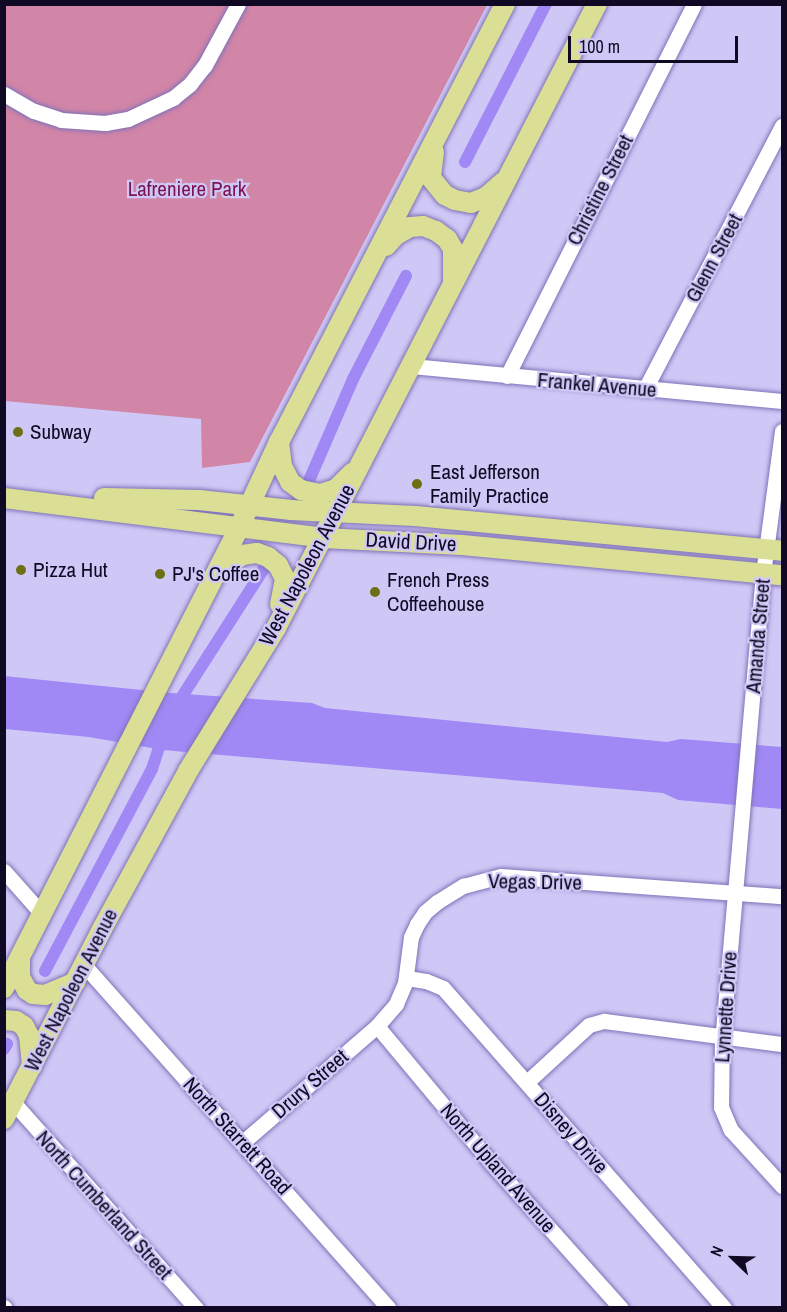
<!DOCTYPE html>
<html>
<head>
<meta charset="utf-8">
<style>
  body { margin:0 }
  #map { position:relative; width:787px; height:1312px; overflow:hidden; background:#cfc8f6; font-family:"Archivo Narrow",sans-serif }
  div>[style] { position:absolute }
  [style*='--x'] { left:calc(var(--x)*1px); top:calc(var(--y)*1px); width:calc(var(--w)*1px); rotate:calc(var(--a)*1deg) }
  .green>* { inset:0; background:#d185a7 }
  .water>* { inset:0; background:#a089f5 }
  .canal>* { height:12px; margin:-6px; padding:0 6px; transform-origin:6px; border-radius:6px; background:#a089f5 }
  .roads { filter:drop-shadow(0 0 2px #8072b8) drop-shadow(0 0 2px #8072b8) }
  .minor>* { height:15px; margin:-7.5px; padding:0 7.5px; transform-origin:7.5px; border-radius:7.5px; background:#fff }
  .major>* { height:20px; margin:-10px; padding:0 10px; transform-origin:10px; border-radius:10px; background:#dbdf95 }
  .dots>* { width:16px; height:16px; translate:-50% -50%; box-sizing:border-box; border:3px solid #cfc8f6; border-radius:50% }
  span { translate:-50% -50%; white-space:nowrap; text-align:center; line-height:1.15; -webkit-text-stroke:4.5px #cfc8f6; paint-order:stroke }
  .park-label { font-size:21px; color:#7c124f }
  .street-label { font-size:21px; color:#100923 }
  .poi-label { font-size:21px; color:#100923 }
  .left { translate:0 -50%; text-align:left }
  .frame { position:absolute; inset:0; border:6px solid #100923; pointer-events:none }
  .north { position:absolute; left:703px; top:1228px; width:60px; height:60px; -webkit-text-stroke:4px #cfc8f6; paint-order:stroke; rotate:293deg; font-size:16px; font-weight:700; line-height:24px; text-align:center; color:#100923 }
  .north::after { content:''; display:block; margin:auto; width:21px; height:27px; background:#100923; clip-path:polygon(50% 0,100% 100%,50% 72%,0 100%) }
  .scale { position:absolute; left:568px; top:36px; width:170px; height:27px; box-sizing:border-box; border:3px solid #100923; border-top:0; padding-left:8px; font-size:18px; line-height:21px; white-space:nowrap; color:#100923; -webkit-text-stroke:4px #cfc8f6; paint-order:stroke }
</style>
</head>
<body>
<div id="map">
  <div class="green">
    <div style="clip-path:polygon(4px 5px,487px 5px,250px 462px,202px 468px,201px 419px,5px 401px)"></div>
  </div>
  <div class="water">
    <div style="clip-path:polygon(4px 676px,171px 693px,312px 703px,325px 708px,667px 742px,681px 739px,782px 747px,782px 809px,678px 800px,663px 793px,163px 750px,89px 737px,5px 729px)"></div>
  </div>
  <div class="canal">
    <div style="--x:465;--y:162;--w:178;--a:-62.9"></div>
    <div style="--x:308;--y:483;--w:113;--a:-66.6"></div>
    <div style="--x:353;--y:379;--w:116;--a:-62.8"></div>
    <div style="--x:176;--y:706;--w:167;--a:-57.4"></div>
    <div style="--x:45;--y:971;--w:229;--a:-62.1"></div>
    <div style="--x:152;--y:769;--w:36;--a:-72"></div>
    <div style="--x:4;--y:1049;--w:6;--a:-59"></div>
  </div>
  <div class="roads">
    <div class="minor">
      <div style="--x:4;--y:94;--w:34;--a:30"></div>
      <div style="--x:34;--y:111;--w:28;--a:18"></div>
      <div style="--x:61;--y:120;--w:44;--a:3.9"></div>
      <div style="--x:105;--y:123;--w:23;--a:-10"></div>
      <div style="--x:128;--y:119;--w:50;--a:-25"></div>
      <div style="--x:173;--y:98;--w:22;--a:-39"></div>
      <div style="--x:190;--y:84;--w:24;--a:-52"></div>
      <div style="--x:205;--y:65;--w:69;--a:-61.6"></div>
      <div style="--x:411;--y:366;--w:373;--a:5.4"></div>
      <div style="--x:507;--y:376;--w:416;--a:-63.3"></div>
      <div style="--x:645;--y:389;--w:297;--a:-62.5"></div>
      <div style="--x:782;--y:431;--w:143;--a:97.6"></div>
      <div style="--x:763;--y:573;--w:466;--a:95"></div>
      <div style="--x:722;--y:1037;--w:70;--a:90.8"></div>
      <div style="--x:721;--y:1107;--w:25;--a:67"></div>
      <div style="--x:731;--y:1130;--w:76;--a:47.7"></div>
      <div style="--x:4;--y:871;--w:57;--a:48.5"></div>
      <div style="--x:84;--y:965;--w:459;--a:48.4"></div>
      <div style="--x:407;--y:978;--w:19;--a:9"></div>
      <div style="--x:426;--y:981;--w:18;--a:22"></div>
      <div style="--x:443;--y:988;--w:426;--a:48.7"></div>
      <div style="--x:377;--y:1026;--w:181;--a:50.2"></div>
      <div style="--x:493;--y:1165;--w:192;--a:48.2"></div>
      <div style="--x:527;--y:1082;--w:84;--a:-42.6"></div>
      <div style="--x:589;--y:1025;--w:16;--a:-15"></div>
      <div style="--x:604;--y:1021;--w:179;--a:7.4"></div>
      <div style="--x:13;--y:1102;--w:276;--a:48.4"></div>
      <div style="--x:243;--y:1142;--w:177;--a:-40.9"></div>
      <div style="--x:377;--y:1026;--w:29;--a:-49"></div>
      <div style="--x:396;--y:1004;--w:23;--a:-67"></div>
      <div style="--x:405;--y:983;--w:46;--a:-82.6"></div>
      <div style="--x:411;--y:937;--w:14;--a:-65"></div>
      <div style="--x:417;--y:924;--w:14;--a:-56"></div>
      <div style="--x:425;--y:912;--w:16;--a:-40"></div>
      <div style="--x:437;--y:902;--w:31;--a:-32"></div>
      <div style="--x:463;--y:886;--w:39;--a:-15"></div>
      <div style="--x:501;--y:876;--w:282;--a:4.1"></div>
      <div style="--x:4;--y:1307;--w:1;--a:45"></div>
    </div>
    <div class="major">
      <div style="--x:434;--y:152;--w:26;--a:97"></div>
      <div style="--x:431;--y:178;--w:22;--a:51"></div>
      <div style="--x:445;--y:195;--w:11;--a:27"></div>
      <div style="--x:455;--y:200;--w:16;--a:11"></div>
      <div style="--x:471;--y:203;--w:16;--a:-22"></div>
      <div style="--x:486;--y:197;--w:23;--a:-41"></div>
      <div style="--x:386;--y:246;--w:15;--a:-48"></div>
      <div style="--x:396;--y:235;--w:16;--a:-30"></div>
      <div style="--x:410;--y:227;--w:13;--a:-4"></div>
      <div style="--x:423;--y:226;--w:14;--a:21"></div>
      <div style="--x:436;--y:231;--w:14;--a:36"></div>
      <div style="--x:447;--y:239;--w:12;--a:59"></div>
      <div style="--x:453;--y:249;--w:31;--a:90"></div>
      <div style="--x:279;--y:442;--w:24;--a:83"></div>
      <div style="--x:282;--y:466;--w:18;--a:63"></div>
      <div style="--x:290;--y:482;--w:14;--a:36"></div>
      <div style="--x:301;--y:490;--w:19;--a:12"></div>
      <div style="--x:320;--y:494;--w:17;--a:-17"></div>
      <div style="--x:336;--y:489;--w:23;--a:-45"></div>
      <div style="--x:4;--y:498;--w:321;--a:7.1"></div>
      <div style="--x:323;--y:538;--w:139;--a:2.9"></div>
      <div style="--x:462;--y:545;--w:321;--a:5.4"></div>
      <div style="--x:104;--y:498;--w:95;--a:1.2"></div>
      <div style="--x:199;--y:500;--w:93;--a:6.2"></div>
      <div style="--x:291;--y:510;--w:124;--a:2.8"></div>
      <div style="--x:415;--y:516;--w:369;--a:5.4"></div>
      <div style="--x:220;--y:571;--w:27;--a:-36"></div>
      <div style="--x:242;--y:555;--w:15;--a:-8"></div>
      <div style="--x:257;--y:553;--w:12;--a:20"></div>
      <div style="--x:268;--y:557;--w:13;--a:39"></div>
      <div style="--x:278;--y:565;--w:16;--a:63"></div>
      <div style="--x:285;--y:579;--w:26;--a:101"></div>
      <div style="--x:20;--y:957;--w:20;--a:90"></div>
      <div style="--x:20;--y:977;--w:15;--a:62"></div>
      <div style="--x:27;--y:990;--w:7;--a:34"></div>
      <div style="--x:33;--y:994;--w:12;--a:5"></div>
      <div style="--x:45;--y:995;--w:33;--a:-23"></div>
      <div style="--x:4;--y:988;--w:517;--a:-62.94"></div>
      <div style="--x:239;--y:528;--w:95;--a:-65.1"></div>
      <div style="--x:279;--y:442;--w:493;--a:-62.7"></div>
      <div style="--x:4;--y:1020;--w:12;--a:5"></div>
      <div style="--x:16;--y:1021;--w:9;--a:32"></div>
      <div style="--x:24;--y:1026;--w:11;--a:63"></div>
      <div style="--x:29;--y:1036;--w:30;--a:84"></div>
      <div style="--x:4;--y:1119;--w:214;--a:-62.7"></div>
      <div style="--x:102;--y:929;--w:180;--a:-61.4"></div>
      <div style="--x:188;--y:771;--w:168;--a:-58.4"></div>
      <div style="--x:276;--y:628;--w:702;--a:-62.78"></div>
    </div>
  </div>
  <div class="dots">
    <div style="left:18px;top:432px;background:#6c6f13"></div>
    <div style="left:417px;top:484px;background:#6c6f13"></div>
    <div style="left:21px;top:570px;background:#6c6f13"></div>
    <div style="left:160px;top:574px;background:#6c6f13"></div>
    <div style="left:375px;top:592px;background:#6c6f13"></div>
  </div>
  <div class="park-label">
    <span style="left:187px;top:189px">Lafreniere Park</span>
  </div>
  <div class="street-label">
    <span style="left:600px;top:190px;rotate:-63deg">Christine Street</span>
    <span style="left:714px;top:258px;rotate:-62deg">Glenn Street</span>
    <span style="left:597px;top:385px;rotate:5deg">Frankel Avenue</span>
    <span style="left:411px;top:542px;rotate:3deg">David Drive</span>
    <span style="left:307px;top:565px;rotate:-62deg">West Napoleon Avenue</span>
    <span style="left:758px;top:636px;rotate:-85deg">Amanda Street</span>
    <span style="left:535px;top:882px;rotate:1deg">Vegas Drive</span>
    <span style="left:71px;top:990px;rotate:-63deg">West Napoleon Avenue</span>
    <span style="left:726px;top:1007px;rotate:-86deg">Lynnette Drive</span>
    <span style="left:310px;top:1084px;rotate:-41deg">Drury Street</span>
    <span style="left:571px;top:1133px;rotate:49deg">Disney Drive</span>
    <span style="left:237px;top:1136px;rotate:48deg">North Starrett Road</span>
    <span style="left:498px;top:1168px;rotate:49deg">North Upland Avenue</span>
    <span style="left:104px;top:1205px;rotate:48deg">North Cumberland Street</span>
  </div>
  <div class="poi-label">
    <span class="left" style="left:30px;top:432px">Subway</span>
    <span class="left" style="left:430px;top:484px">East Jefferson<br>Family Practice</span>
    <span class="left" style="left:33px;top:570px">Pizza Hut</span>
    <span class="left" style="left:172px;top:574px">PJ's Coffee</span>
    <span class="left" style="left:387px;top:592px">French Press<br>Coffeehouse</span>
  </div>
  <div class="frame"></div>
  <div class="north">N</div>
  <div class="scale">100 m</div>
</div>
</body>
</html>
